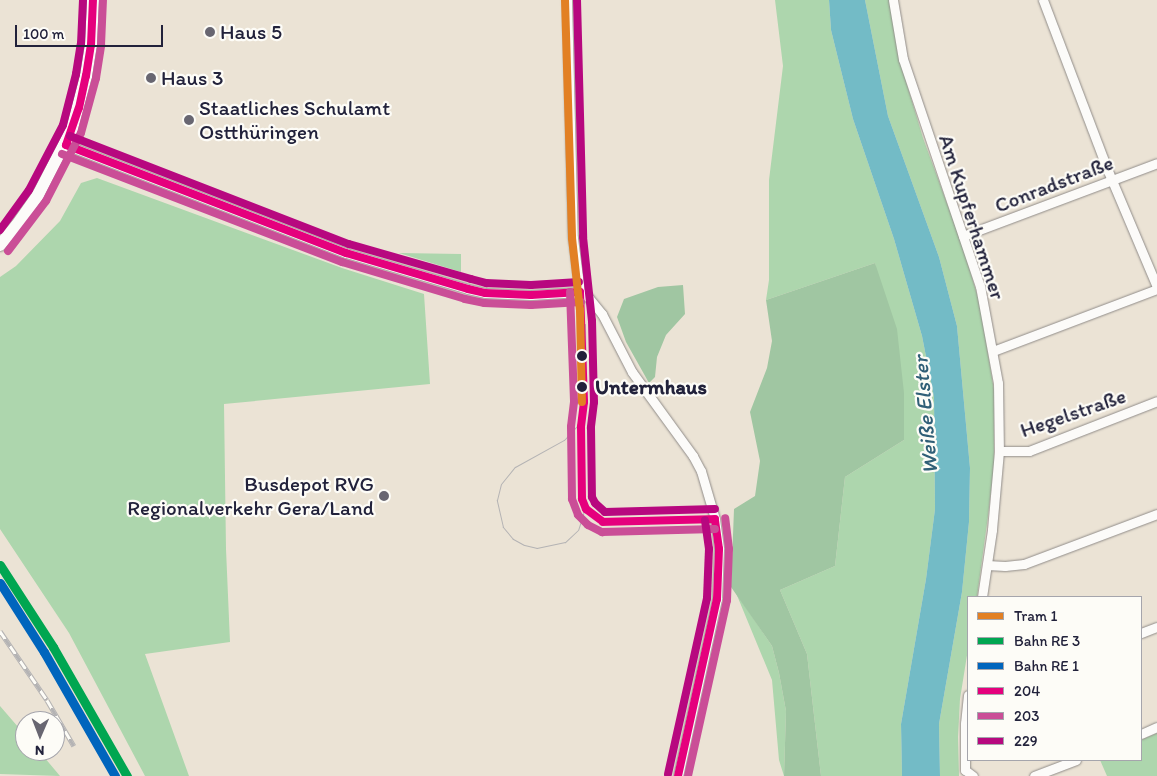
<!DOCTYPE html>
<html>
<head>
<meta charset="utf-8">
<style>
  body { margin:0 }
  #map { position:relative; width:1157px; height:776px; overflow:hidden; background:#ebe3d5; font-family:Itim,sans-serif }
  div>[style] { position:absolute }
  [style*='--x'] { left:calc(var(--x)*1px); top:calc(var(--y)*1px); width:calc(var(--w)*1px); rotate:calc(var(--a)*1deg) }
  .green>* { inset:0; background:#add6ad }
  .forest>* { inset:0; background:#a0c6a2 }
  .water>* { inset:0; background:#73bbc6 }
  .roads { filter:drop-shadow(0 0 1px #908c89) drop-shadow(0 0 1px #908c89) }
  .minor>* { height:9px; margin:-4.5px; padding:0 4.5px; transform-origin:4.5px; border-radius:4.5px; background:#fcfbf9 }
  .secondary>* { height:12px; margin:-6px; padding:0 6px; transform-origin:6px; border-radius:6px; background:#fcfbf9 }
  .tram>* { height:1px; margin:-0.5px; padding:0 0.5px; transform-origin:0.5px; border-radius:0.5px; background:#b4b3b4 }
  .rail>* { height:5px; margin-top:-2.5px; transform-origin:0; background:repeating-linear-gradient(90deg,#fdfcf7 0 9px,#b4b3b4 0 18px); box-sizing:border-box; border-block:1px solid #b4b3b4 }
  .bus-1>* { height:8px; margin:-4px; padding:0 4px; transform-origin:4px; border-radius:4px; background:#e5007d }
  .bus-2>* { height:8px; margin:-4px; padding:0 4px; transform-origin:4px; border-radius:4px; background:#ca4e97 }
  .bus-3>* { height:8px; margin:-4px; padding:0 4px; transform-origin:4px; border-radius:4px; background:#b7087f }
  .rail-1>* { height:9px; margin:-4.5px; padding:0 4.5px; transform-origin:4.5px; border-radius:4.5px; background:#00a651 }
  .rail-2>* { height:9px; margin:-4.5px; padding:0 4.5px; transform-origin:4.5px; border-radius:4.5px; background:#0065bd }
  .tram-1>* { height:8px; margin:-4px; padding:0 4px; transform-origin:4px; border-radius:4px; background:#e28024 }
  .dots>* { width:14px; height:14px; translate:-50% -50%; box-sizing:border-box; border:2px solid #fdfcf7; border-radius:50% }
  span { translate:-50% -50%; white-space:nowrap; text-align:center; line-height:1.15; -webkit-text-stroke:4.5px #fdfcf7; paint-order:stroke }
  .poi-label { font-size:21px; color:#22223b }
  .left { translate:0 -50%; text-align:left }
  .right { translate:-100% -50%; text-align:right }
  .street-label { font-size:21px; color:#22223b }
  .stop-label { font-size:21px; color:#22223b; font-weight:700 }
  .water-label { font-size:22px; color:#305f77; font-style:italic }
  .legend { position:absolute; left:967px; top:596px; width:175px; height:165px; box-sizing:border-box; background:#fdfcf7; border:1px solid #a5a5ac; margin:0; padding:6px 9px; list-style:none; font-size:15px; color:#22223b }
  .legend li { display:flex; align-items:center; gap:10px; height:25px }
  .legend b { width:25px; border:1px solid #a5a5ac }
  .north { position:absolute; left:15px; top:711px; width:50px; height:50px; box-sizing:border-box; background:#fdfcf7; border:1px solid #a5a5ac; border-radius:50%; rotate:181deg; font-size:14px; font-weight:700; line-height:20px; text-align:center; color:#22223b }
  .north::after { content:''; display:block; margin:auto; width:18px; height:22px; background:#686671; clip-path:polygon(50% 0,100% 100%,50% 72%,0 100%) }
  .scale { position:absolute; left:15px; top:25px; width:148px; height:22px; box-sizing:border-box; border:2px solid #22223b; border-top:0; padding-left:6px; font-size:15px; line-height:18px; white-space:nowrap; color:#22223b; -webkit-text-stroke:4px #fdfcf7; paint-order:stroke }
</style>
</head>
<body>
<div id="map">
  <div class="green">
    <div style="clip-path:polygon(775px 0,829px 0,831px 30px,853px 119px,894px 239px,922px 336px,934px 397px,935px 509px,926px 579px,901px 724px,902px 776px,821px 776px,807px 654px,780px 590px,835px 566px,845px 477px,904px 440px,875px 263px,766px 300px,769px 280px,769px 180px,783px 66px)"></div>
    <div style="clip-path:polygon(865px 0,890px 0,906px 81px,923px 138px,962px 244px,980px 304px,994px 390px,994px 466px,988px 516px,977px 597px,968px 597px,968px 649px,960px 699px,958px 737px,959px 776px,940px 776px,939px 724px,962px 592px,969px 522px,970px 468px,957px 326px,939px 257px,888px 116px)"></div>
    <div style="clip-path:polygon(97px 178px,342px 268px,424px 294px,430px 384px,224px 404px,226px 549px,230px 642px,145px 654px,189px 776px,145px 776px,69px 633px,0 529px,0 277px,16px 266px,60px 221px,81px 183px)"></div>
    <div style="clip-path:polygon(399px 253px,461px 254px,461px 272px)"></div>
    <div style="clip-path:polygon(736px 593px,772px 646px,779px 673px,786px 711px,784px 776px,779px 760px,772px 680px)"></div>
    <div style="clip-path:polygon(0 706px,25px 735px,25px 751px,39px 751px,60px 776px,0 774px)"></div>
    <div style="clip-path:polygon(1157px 733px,1157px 776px,1107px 776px,1100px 760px,1141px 760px,1141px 740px)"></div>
  </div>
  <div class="forest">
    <div style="clip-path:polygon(875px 263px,897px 329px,904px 393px,904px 440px,845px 477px,835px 566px,780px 590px,807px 654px,821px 776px,784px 776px,786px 711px,779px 673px,772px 646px,731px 587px,734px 509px,755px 496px,760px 461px,750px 412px,767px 368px,772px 341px,766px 300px)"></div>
    <div style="clip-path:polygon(683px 285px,685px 314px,666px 335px,657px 357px,655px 377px,649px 383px,626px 342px,617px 317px,624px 299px,658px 287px)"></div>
  </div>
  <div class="water">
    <div style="clip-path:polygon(829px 0,865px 0,888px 116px,939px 257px,957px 326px,970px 468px,969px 522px,962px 592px,939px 724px,940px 776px,902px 776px,901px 724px,926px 579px,935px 509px,934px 397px,922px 336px,894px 239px,853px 119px,831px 30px)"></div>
  </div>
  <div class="roads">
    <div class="minor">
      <div style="--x:567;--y:0;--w:238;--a:88.6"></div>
      <div style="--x:573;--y:238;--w:54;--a:82.6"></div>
      <div style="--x:893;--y:0;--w:60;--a:80.4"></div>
      <div style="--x:903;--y:59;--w:240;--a:71.3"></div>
      <div style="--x:980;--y:286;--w:99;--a:79.5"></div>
      <div style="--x:998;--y:383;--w:68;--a:89.2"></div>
      <div style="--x:999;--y:451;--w:79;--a:95.1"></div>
      <div style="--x:992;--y:530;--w:68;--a:98.5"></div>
      <div style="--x:1043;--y:0;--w:183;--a:69.2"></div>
      <div style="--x:1108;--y:171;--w:126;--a:67.1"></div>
      <div style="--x:66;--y:145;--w:300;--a:21.1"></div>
      <div style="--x:346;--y:253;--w:127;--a:16.4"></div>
      <div style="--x:468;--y:289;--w:17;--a:13"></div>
      <div style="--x:485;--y:293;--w:46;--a:2.5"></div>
      <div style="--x:531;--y:295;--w:49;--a:-3.5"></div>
      <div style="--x:963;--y:236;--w:207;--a:-20.6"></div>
      <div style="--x:580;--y:292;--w:11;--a:34"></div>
      <div style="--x:589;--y:298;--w:21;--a:51"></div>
      <div style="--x:602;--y:314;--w:65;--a:62.7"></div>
      <div style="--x:632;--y:372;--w:104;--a:54"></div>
      <div style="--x:693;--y:456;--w:17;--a:62"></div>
      <div style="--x:701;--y:471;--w:50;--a:73.7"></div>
      <div style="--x:715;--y:519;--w:30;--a:82"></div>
      <div style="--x:719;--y:549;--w:50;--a:92.3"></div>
      <div style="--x:717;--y:599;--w:181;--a:102.4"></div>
      <div style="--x:993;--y:351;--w:175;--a:-20.7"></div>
      <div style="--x:999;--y:451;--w:30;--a:0"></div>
      <div style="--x:1029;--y:451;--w:137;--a:-21.3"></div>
      <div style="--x:987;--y:565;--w:18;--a:3"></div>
      <div style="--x:1005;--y:566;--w:19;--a:-6"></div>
      <div style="--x:1024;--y:564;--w:142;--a:-20.6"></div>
      <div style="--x:1141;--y:633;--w:17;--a:-21"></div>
      <div style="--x:968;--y:695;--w:29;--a:96"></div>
      <div style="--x:965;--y:724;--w:46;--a:90"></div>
      <div style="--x:965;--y:770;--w:10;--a:37"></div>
      <div style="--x:1141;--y:734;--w:17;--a:-24"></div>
      <div style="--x:1034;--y:776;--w:45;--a:-20.9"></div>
    </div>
    <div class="secondary">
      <div style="--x:0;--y:245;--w:26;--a:-50"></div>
      <div style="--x:17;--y:225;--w:37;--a:-55"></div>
      <div style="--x:38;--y:195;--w:74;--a:-62.7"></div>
      <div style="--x:72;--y:129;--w:55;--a:-75.2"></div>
      <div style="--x:86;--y:76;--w:31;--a:-81"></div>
      <div style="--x:91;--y:45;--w:45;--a:-87.5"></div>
    </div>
  </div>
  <div class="tram">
    <div style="--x:582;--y:402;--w:13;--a:86"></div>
    <div style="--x:583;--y:415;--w:55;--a:89"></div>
    <div style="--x:584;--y:470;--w:41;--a:90"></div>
    <div style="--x:584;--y:511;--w:10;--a:107"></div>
    <div style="--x:581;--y:521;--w:9;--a:108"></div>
    <div style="--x:578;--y:530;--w:18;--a:137"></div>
    <div style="--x:565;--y:542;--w:29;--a:168"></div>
    <div style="--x:537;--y:548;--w:13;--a:-167"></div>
    <div style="--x:524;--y:545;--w:13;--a:-151"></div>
    <div style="--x:513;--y:539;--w:16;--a:-130"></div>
    <div style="--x:503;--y:527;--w:28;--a:-103"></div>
    <div style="--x:497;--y:500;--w:16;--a:-76"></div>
    <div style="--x:501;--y:484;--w:22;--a:-51"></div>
    <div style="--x:515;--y:467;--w:56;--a:-28.9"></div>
    <div style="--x:564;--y:440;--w:23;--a:-47"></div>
    <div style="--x:580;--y:423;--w:9;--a:-69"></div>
    <div style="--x:583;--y:415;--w:6;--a:-72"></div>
    <div style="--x:585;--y:409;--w:12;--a:-85"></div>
    <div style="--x:586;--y:397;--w:73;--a:-90.8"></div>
  </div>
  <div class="rail">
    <div style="--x:0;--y:631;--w:83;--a:55.7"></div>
    <div style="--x:47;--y:700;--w:53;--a:59.6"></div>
  </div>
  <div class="bus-1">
    <div style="--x:66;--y:145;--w:300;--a:21.1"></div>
    <div style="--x:346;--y:253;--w:127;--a:16.4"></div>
    <div style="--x:468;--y:289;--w:17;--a:13"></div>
    <div style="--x:485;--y:293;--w:46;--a:2.5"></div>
    <div style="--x:531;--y:295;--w:49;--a:-3.5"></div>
    <div style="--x:66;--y:145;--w:39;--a:-71"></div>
    <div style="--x:79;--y:108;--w:33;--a:-78"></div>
    <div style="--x:86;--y:76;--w:31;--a:-81"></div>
    <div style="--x:91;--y:45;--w:45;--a:-87.5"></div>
    <div style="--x:580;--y:292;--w:110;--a:87.9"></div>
    <div style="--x:584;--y:402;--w:25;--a:97"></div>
    <div style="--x:581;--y:427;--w:72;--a:89.2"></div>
    <div style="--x:582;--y:499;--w:11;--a:68"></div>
    <div style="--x:586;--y:509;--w:21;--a:37"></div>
    <div style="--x:603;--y:522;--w:112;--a:-1.5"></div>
    <div style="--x:678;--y:776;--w:181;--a:-77.6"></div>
    <div style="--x:717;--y:599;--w:50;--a:-87.7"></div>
    <div style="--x:719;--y:549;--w:30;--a:-98"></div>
  </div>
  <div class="bus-2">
    <div style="--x:62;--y:154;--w:300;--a:21.1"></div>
    <div style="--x:342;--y:262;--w:128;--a:16.7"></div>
    <div style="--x:465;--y:299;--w:19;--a:12"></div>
    <div style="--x:484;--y:303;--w:47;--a:2.4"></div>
    <div style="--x:531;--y:305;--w:50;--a:-3.4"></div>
    <div style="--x:8;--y:251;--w:63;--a:-52.8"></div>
    <div style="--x:46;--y:201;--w:76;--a:-62.8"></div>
    <div style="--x:81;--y:133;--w:57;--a:-74.7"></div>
    <div style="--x:96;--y:78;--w:33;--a:-81"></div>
    <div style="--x:101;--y:45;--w:45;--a:-87.5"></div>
    <div style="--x:570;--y:292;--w:110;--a:87.9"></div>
    <div style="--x:574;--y:402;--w:25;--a:97"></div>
    <div style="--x:571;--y:427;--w:72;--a:89.2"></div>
    <div style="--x:572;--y:499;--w:17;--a:69"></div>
    <div style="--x:578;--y:515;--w:14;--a:45"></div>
    <div style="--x:588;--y:525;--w:16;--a:27"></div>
    <div style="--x:602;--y:532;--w:113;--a:-1.5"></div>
    <div style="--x:688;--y:776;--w:180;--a:-77.5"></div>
    <div style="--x:727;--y:600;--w:51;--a:-87.8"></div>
    <div style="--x:729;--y:549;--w:31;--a:-97"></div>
  </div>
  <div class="bus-3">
    <div style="--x:577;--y:0;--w:237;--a:88.5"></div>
    <div style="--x:583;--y:237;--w:84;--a:83.9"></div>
    <div style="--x:592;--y:321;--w:81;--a:88.6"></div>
    <div style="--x:594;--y:402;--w:26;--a:97"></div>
    <div style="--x:591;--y:428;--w:69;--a:89.2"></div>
    <div style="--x:592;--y:497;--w:7;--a:63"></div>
    <div style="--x:595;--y:503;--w:13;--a:42"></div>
    <div style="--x:605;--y:512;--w:110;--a:-1.6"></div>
    <div style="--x:70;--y:136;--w:299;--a:21.2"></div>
    <div style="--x:349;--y:244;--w:127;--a:16"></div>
    <div style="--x:471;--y:279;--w:16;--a:15"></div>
    <div style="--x:486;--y:283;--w:45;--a:2.5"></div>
    <div style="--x:531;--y:285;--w:48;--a:-3.6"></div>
    <div style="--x:0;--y:230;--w:49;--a:-54.1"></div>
    <div style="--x:29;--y:190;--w:73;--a:-62.4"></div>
    <div style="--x:63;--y:125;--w:53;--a:-75.7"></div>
    <div style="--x:76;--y:74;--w:30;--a:-81"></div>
    <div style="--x:81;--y:44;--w:44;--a:-87.4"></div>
    <div style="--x:668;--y:774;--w:180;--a:-77.5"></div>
    <div style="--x:707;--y:598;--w:49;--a:-87.7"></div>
    <div style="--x:709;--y:549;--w:29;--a:-98"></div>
  </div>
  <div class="rail-1">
    <div style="--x:0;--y:565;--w:98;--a:57.1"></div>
    <div style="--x:53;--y:647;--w:149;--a:60.2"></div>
  </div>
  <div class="rail-2">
    <div style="--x:0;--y:583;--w:82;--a:57.5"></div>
    <div style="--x:44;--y:652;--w:143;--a:60.2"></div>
  </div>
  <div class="tram-1">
    <div style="--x:565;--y:0;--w:238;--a:88.3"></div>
    <div style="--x:572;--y:238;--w:72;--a:83.7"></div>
    <div style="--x:580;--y:310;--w:92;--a:88.8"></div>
  </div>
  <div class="dots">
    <div style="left:210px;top:32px;background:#686671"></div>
    <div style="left:151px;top:78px;background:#686671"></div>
    <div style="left:189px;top:120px;background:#686671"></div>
    <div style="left:582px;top:356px;background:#22223b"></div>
    <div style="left:582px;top:387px;background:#22223b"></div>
    <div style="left:384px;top:496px;background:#686671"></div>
  </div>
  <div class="poi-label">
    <span class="left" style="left:220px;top:32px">Haus 5</span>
    <span class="left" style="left:161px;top:78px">Haus 3</span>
    <span class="left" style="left:199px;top:120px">Staatliches Schulamt<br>Ostthüringen</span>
    <span class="right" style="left:374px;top:496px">Busdepot RVG<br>Regionalverkehr Gera/Land</span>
  </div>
  <div class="street-label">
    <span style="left:1054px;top:184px;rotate:-21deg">Conradstraße</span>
    <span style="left:972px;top:217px;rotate:72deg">Am Kupferhammer</span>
    <span style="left:1073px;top:413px;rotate:-19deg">Hegelstraße</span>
  </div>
  <div class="stop-label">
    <span class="left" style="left:595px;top:387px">Untermhaus</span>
  </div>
  <div class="water-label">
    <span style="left:925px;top:415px;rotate:-95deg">Weiße Elster</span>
  </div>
  <ul class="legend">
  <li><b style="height:6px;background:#e28024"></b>Tram 1</li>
  <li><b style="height:6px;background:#00a651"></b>Bahn RE 3</li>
  <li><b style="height:6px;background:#0065bd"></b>Bahn RE 1</li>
  <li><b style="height:6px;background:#e5007d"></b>204</li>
  <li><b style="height:6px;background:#ca4e97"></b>203</li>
  <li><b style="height:6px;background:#b7087f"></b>229</li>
  </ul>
  <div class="north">N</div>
  <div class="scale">100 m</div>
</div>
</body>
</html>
